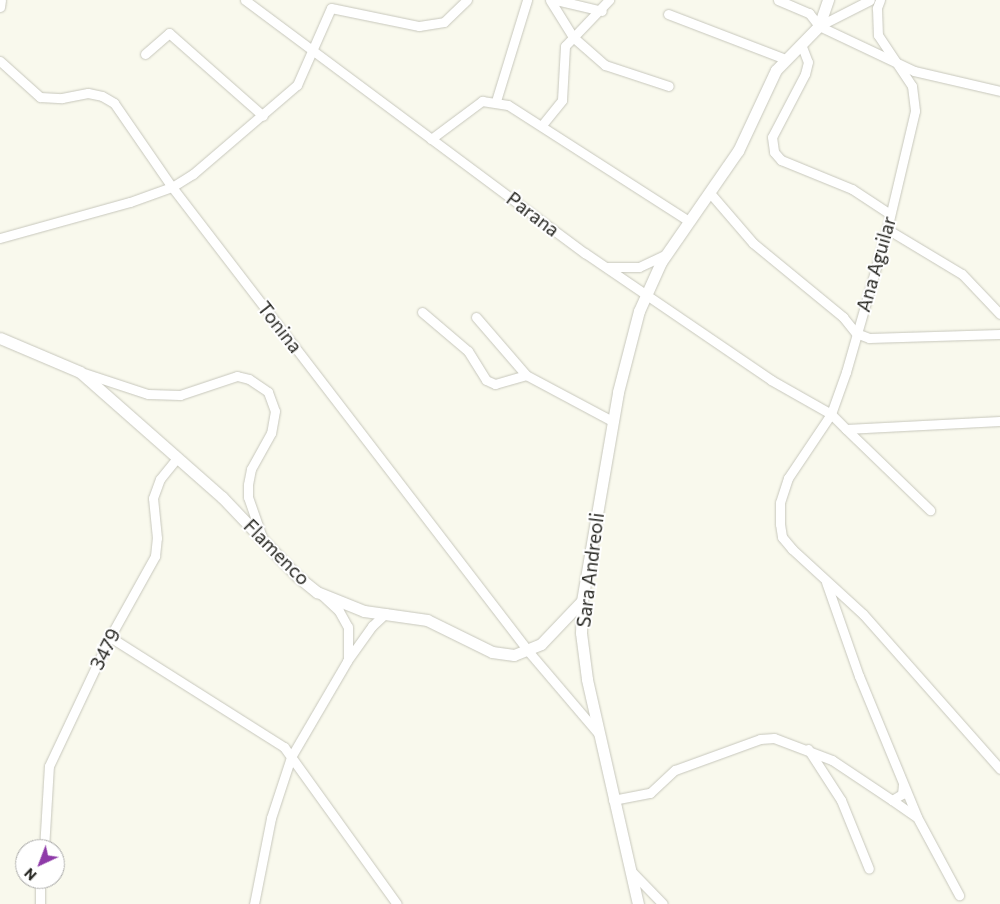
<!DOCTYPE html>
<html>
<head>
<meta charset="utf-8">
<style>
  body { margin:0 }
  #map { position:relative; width:1000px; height:904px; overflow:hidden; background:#f9f9ed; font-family:Commissioner,sans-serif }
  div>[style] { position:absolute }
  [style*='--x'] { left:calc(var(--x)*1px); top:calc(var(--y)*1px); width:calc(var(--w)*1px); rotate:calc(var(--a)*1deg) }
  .roads { filter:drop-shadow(0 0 1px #c7c7bc) drop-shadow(0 0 1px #c7c7bc) }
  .minor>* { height:9px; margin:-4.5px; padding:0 4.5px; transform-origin:4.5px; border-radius:4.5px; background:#fff }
  .tertiary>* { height:11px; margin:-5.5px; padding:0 5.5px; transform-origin:5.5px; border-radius:5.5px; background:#fff }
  span { translate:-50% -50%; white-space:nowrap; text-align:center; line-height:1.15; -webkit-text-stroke:4px #fff; paint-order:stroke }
  .street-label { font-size:19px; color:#272722 }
  .north { position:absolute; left:15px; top:839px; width:50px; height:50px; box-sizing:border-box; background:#fff; border:1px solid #a9a9a7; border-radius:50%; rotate:223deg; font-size:14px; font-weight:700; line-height:20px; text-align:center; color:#272722 }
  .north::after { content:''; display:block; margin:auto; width:18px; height:22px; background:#8e3aa8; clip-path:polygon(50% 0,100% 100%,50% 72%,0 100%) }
</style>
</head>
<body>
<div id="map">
  <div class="roads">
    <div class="minor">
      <div style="--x:245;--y:0;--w:424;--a:36.7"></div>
      <div style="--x:585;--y:253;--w:225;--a:34.3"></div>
      <div style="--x:771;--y:380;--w:69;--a:29.5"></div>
      <div style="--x:831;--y:414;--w:21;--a:45"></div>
      <div style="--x:846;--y:429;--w:154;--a:-3"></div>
      <div style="--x:550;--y:0;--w:44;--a:58.1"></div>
      <div style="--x:573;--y:37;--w:43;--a:41.2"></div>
      <div style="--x:605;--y:65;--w:67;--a:18.2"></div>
      <div style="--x:556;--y:0;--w:47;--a:13.4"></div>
      <div style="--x:778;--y:0;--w:34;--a:23"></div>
      <div style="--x:809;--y:13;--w:16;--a:52"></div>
      <div style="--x:819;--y:26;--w:105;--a:25.3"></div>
      <div style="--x:914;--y:71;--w:88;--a:13.1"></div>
      <div style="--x:880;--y:0;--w:9;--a:111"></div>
      <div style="--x:877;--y:8;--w:27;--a:88"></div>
      <div style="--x:878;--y:35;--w:61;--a:56.3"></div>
      <div style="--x:912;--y:86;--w:25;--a:83"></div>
      <div style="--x:915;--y:111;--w:121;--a:103.3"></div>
      <div style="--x:887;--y:229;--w:149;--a:106"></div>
      <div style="--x:846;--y:372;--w:45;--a:109.7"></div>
      <div style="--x:831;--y:414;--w:77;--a:123.9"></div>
      <div style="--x:788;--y:478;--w:26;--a:108"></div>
      <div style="--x:780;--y:503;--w:21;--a:90"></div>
      <div style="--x:780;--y:524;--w:13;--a:81"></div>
      <div style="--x:782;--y:537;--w:16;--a:50"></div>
      <div style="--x:792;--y:549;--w:96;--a:42.5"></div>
      <div style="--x:863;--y:614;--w:207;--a:48.5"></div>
      <div style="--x:0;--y:7;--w:7;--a:-82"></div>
      <div style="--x:668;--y:14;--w:125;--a:21"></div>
      <div style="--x:819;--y:26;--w:57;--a:-27"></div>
      <div style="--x:801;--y:44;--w:19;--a:69"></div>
      <div style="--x:808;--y:62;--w:12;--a:104"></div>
      <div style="--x:805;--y:74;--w:71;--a:117.6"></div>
      <div style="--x:772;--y:137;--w:15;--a:82"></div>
      <div style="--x:774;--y:152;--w:11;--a:49"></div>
      <div style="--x:781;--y:160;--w:77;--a:22.2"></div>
      <div style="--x:852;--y:189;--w:45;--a:33.3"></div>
      <div style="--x:145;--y:54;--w:32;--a:-41"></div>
      <div style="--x:169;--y:33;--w:125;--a:41.4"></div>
      <div style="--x:0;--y:61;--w:54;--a:42"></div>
      <div style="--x:40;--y:97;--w:22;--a:3"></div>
      <div style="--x:62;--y:98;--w:26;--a:-11"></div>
      <div style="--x:88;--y:93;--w:14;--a:12"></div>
      <div style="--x:102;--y:96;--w:14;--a:30"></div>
      <div style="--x:114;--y:103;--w:102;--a:55.4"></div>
      <div style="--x:172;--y:187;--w:586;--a:52.49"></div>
      <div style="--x:529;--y:652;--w:106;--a:49.6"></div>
      <div style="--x:496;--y:101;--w:106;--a:-72.9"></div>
      <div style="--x:542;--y:125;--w:32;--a:-51"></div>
      <div style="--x:562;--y:100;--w:54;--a:-86.8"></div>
      <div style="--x:565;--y:46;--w:64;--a:-46.3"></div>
      <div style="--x:431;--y:139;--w:64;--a:-36.7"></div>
      <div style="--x:482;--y:101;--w:26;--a:9"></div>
      <div style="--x:508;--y:105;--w:213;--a:32.7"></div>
      <div style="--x:710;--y:193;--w:66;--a:49.3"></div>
      <div style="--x:753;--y:243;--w:117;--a:39.4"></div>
      <div style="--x:843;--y:317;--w:21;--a:51"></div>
      <div style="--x:856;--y:333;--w:14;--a:21"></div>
      <div style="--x:869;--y:338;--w:131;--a:-1.7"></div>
      <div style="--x:887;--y:229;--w:87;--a:31"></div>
      <div style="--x:962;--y:274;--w:55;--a:46.5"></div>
      <div style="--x:0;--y:238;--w:135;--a:-15.5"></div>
      <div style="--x:130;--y:202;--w:45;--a:-19.7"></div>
      <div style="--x:172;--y:187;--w:25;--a:-32"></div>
      <div style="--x:193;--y:174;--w:137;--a:-40.6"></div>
      <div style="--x:297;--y:85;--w:84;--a:-66.2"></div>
      <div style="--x:331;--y:8;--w:90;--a:11.6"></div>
      <div style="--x:419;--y:26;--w:25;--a:-9"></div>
      <div style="--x:444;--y:22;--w:32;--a:-44"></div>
      <div style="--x:608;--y:267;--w:31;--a:0"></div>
      <div style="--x:639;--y:267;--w:31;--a:-25"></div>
      <div style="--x:422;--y:312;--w:60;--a:40.3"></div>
      <div style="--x:468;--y:351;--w:34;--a:58"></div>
      <div style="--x:486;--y:380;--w:10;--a:24"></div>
      <div style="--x:495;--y:384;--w:32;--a:-16"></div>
      <div style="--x:476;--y:317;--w:77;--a:49.2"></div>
      <div style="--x:526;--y:375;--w:98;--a:28.1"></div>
      <div style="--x:84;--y:373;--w:67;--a:18.2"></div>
      <div style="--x:148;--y:394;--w:32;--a:2"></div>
      <div style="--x:180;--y:395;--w:60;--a:-18.4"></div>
      <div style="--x:237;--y:376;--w:12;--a:14"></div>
      <div style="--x:249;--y:379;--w:23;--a:34"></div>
      <div style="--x:268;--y:392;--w:20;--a:70"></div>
      <div style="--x:275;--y:411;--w:22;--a:100"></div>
      <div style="--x:271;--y:433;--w:41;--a:119.1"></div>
      <div style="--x:251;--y:469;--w:16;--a:101"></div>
      <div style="--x:248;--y:485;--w:12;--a:90"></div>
      <div style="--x:248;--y:497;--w:42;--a:70.7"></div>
      <div style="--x:846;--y:429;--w:117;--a:44"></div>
      <div style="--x:826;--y:582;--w:100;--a:70.7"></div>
      <div style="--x:859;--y:676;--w:152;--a:67.6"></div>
      <div style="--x:917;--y:817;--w:89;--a:61.7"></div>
      <div style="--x:323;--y:596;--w:22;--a:43"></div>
      <div style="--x:339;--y:611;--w:18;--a:61"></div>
      <div style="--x:348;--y:627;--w:31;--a:90"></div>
      <div style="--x:110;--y:637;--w:206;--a:32.3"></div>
      <div style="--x:284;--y:747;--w:193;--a:54.3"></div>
      <div style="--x:808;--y:749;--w:61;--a:57.1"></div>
      <div style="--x:841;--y:800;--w:74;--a:67.9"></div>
      <div style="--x:613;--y:800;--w:38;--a:-11"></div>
      <div style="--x:650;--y:793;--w:34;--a:-43"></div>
      <div style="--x:675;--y:770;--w:90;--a:-20"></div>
      <div style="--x:760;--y:739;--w:14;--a:-4"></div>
      <div style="--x:774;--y:738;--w:62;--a:20.8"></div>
      <div style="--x:832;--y:760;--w:72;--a:33.7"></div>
      <div style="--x:892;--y:800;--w:12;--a:-31"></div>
      <div style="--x:902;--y:794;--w:9;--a:-84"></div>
      <div style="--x:892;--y:800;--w:29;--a:35"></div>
      <div style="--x:44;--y:849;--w:83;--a:-86.6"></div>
      <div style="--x:49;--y:766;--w:143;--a:-64.7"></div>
      <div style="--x:110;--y:637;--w:93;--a:-60.9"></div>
      <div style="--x:155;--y:556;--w:18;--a:-84"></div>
      <div style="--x:157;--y:538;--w:40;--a:-95.7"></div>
      <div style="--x:153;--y:498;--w:20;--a:-70"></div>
      <div style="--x:160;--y:479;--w:28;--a:-51"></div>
      <div style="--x:630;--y:870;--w:47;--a:45.9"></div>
      <div style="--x:40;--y:904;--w:25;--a:-90"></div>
      <div style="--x:254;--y:904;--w:88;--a:-78.8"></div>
      <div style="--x:271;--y:818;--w:64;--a:-71.8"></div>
      <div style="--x:291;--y:757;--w:111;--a:-59.7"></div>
      <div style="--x:347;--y:661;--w:43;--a:-54.5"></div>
      <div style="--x:372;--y:626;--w:19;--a:-43"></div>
    </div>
    <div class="tertiary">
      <div style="--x:0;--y:338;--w:87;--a:23"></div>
      <div style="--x:80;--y:372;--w:189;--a:41.4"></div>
      <div style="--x:222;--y:497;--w:109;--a:46.5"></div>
      <div style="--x:297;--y:576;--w:26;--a:39"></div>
      <div style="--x:317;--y:592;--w:51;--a:22"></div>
      <div style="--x:364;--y:611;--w:64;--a:8.1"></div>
      <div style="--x:427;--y:620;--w:72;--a:26.2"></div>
      <div style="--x:492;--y:652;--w:22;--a:8"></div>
      <div style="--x:514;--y:655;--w:29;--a:-22"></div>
      <div style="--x:541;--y:644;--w:59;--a:-46.4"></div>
      <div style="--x:638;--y:904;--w:231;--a:-102.8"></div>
      <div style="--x:587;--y:679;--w:46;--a:-97.4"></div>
      <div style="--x:581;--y:633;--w:32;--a:-88"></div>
      <div style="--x:582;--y:601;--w:212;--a:-80.2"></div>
      <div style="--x:618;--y:392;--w:84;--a:-75.5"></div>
      <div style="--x:639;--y:311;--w:54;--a:-65.8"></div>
      <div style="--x:661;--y:262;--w:135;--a:-55.3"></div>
      <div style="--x:738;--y:151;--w:89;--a:-64.9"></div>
      <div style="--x:776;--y:70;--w:62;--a:-45.7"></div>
      <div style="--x:819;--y:26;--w:28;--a:-71"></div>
    </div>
  </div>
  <div class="street-label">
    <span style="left:533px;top:214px;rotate:37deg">Parana</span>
    <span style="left:876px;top:264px;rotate:-74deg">Ana Aguilar</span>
    <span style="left:280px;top:327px;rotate:52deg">Tonina</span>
    <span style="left:277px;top:552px;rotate:45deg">Flamenco</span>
    <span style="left:590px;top:570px;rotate:-83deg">Sara Andreoli</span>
    <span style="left:105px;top:649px;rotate:-63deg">3479</span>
  </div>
  <div class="north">N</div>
</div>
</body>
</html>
